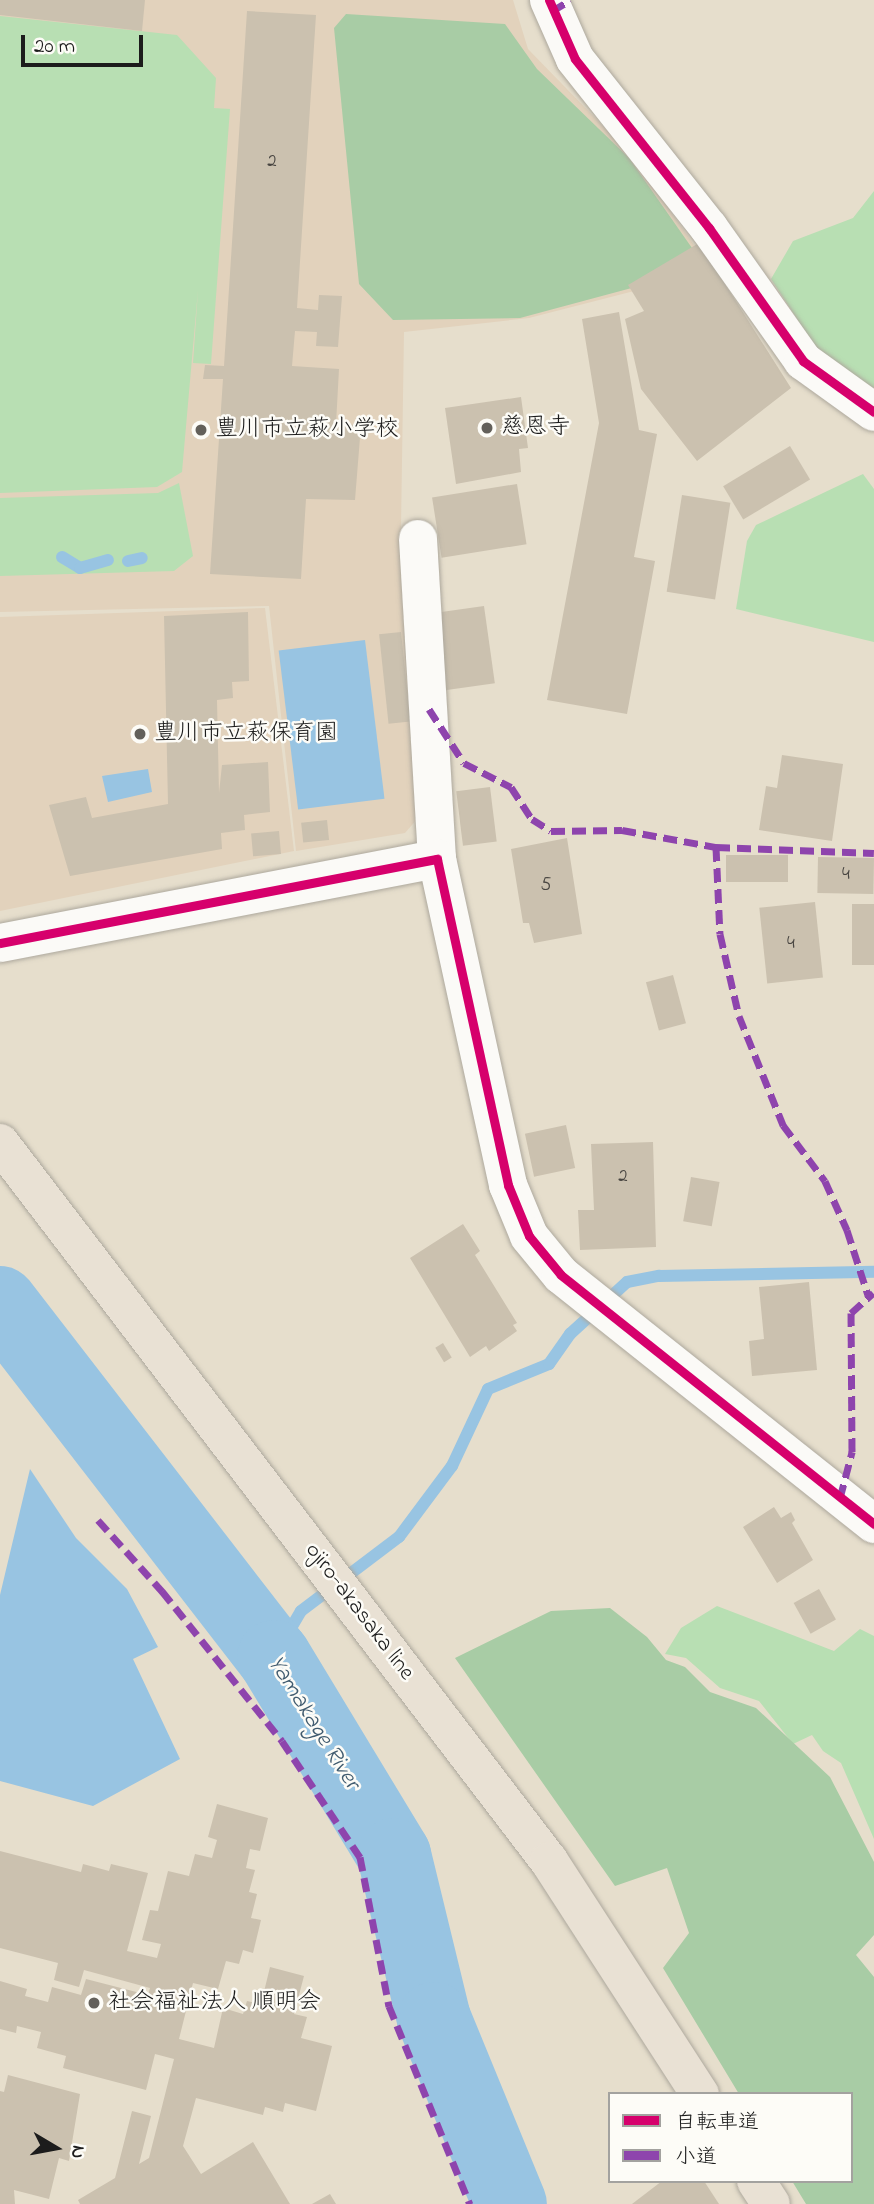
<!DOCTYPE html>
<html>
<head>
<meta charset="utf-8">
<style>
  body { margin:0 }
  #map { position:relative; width:874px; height:2204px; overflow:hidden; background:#e6decc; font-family:"Indie Flower","Klee One",sans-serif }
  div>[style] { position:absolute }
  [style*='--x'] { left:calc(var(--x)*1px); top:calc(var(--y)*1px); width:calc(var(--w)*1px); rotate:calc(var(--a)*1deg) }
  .built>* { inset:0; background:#e2d2bc }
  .green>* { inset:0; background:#b8dfb3 }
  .forest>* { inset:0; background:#a8cca5 }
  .water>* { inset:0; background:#98c4e2; transform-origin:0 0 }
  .stream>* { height:12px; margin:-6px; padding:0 6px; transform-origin:6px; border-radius:6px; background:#98c4e2 }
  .river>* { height:74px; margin:-37px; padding:0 37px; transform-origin:37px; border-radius:37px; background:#98c4e2 }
  .building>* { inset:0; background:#cbc1af; transform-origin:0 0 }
  .roads { filter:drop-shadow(0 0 2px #ada89d) drop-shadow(0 0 2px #ada89d) }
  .minor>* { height:38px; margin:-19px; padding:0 19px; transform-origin:19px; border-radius:19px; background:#fbfaf7 }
  .major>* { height:38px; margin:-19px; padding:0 19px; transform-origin:19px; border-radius:19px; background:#e9e1d4 }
  .quiet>* { height:7px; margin-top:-3.5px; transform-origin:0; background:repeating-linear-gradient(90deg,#8e44ad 0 14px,transparent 0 21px) }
  .cycleway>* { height:9px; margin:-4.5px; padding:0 4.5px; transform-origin:4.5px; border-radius:4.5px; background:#d6006c }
  .dots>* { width:19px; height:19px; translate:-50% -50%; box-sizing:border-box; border:4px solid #fdfcf7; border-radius:50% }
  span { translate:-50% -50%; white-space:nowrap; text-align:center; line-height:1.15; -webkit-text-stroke:5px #fdfcf7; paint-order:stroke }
  .number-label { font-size:19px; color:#484541 }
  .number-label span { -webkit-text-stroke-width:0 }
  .poi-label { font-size:23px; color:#1c1c1c }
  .left { translate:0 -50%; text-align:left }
  .street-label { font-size:23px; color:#1c1c1c }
  .water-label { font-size:24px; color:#405b6f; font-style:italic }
  .legend { position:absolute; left:608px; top:2092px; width:245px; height:91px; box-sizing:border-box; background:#fdfcf7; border:2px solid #a3a29f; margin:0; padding:9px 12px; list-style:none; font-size:21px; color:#1c1c1c }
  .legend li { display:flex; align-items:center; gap:14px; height:35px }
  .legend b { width:35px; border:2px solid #a3a29f }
  .north { position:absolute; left:21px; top:2113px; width:70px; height:70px; -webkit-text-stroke:5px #fdfcf7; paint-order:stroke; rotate:100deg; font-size:19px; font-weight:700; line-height:28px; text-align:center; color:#1c1c1c }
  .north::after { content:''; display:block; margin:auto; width:24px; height:32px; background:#1c1c1c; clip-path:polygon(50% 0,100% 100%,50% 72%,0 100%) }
  .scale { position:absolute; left:21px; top:35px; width:122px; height:32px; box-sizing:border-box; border:4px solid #1c1c1c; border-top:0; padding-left:9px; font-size:21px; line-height:24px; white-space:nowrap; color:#1c1c1c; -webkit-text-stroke:5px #fdfcf7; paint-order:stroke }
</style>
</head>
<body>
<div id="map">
  <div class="built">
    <div style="clip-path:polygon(0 0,513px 0,528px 49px,633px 157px,712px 271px,529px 318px,404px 332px,401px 527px,425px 810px,405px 833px,296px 851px,269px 606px,0 612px)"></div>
    <div style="clip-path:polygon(265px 608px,294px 851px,0 911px,0 617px)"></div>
  </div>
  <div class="green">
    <div style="clip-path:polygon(0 16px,177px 35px,216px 78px,214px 108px,230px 109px,211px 364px,193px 363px,198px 290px,182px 472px,157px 487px,0 493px)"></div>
    <div style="clip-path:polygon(874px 191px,874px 388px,822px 357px,771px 279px,793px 241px,853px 218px)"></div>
    <div style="clip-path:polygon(863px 474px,874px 489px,874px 642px,736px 609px,747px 541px,756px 525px)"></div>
    <div style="clip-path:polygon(179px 483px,193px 556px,174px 571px,0 576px,0 498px,158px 493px)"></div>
    <div style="clip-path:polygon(717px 1606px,834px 1651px,860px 1629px,874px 1636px,874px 1839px,841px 1763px,823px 1751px,812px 1735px,793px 1744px,759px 1701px,720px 1688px,686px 1658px,665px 1654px,681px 1628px)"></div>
  </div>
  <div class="forest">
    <div style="clip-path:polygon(346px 14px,505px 24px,537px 69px,629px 158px,706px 268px,520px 318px,393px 320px,359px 284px,334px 28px)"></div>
    <div style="clip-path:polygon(610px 1608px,647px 1637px,666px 1660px,685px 1667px,710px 1692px,756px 1708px,830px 1777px,874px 1862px,874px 1935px,856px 1955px,874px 1977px,874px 2204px,806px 2204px,792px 2181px,851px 2181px,851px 2094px,739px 2094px,663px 1968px,689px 1933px,667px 1868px,615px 1886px,455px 1658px,551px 1611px)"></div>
  </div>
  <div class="water">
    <div style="left:365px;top:640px;width:160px;height:87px;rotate:83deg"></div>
    <div style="clip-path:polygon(148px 769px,152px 792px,108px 802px,102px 776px)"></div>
    <div style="clip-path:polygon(30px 1469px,76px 1538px,127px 1589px,158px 1647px,133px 1659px,180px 1759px,93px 1806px,0 1781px,0 1595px)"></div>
  </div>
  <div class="stream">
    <div style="--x:62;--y:557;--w:21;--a:31"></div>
    <div style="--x:80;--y:568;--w:29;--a:-16"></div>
    <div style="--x:128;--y:561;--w:14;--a:-12"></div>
    <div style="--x:274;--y:1657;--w:53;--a:-59.6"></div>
    <div style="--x:301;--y:1611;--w:123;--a:-37.1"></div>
    <div style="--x:399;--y:1537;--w:89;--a:-53.3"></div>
    <div style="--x:452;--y:1466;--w:85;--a:-64.9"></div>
    <div style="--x:488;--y:1389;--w:66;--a:-22.3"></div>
    <div style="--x:549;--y:1364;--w:37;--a:-55"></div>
    <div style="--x:570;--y:1334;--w:77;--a:-42.4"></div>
    <div style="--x:627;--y:1282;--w:33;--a:-11"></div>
    <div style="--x:659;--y:1276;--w:215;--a:-1.1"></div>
  </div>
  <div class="river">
    <div style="--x:0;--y:1303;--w:448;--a:52.3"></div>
    <div style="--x:274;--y:1657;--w:232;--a:58.8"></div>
    <div style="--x:394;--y:1855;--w:169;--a:76.3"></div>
    <div style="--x:434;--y:2019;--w:200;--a:67.7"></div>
  </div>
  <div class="building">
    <div style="clip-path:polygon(0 0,145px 0,142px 31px,0 15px)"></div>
    <div style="clip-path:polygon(247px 11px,316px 15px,297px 308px,318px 310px,319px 295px,342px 296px,338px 347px,316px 346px,317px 332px,295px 331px,292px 366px,339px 369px,336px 424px,361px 425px,355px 500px,306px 499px,301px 579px,210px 574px,223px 379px,203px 379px,205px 365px,224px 366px)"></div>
    <div style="clip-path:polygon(699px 243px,791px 388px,697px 461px,641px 389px,625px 319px,644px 311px,628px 285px)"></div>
    <div style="clip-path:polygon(619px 312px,639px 430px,657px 434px,634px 557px,655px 561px,627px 714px,547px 700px,599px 423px,582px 319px)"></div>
    <div style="clip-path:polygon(521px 397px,528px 448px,519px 449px,521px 472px,456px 484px,445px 408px)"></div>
    <div style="left:790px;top:446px;width:39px;height:78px;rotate:59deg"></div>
    <div style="left:517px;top:484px;width:61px;height:86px;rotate:81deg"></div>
    <div style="left:682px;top:495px;width:49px;height:98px;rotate:9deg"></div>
    <div style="left:484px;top:606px;width:78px;height:52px;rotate:82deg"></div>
    <div style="clip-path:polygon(248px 612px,249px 681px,232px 682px,233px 698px,217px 700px,219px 793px,222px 765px,268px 762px,270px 812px,244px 815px,245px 830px,221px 833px,222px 849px,70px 876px,49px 805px,86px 797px,92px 818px,168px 804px,164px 616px)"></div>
    <div style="left:401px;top:632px;width:90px;height:22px;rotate:84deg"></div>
    <div style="clip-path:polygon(782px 755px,843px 764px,832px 841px,759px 830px,766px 786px,777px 788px)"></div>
    <div style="left:490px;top:787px;width:55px;height:34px;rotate:83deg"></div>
    <div style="left:327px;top:820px;width:20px;height:26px;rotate:84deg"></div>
    <div style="left:279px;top:831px;width:23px;height:28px;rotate:85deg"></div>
    <div style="clip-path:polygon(567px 838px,582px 934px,534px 943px,529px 923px,523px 923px,511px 849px)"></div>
    <div style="left:788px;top:855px;width:27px;height:62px;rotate:90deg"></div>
    <div style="left:818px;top:857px;width:56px;height:36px;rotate:1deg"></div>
    <div style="left:815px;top:902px;width:76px;height:56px;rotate:84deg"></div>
    <div style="left:852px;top:904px;width:22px;height:61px"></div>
    <div style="left:673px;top:975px;width:50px;height:28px;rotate:75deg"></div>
    <div style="left:566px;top:1125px;width:44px;height:42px;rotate:78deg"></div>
    <div style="clip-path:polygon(653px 1142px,656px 1247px,580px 1250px,578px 1210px,594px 1210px,591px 1144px)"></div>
    <div style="left:691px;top:1177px;width:29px;height:45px;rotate:10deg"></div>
    <div style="clip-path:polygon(463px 1224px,480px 1251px,475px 1255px,517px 1323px,513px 1325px,517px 1331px,489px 1351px,486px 1346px,470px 1357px,410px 1258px)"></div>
    <div style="clip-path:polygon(809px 1282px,817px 1370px,752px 1376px,749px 1341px,764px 1339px,759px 1287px)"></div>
    <div style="left:443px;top:1343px;width:17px;height:9px;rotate:59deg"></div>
    <div style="clip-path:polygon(774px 1507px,781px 1518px,791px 1512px,795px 1520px,792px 1523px,813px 1560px,777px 1583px,743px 1527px)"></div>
    <div style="left:819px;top:1589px;width:35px;height:29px;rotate:61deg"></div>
    <div style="clip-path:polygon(217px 1804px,268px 1818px,260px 1851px,250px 1849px,246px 1868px,255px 1870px,249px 1892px,257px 1894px,251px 1918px,261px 1920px,253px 1953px,243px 1950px,239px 1964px,226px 1961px,218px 1989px,193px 1983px,179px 2039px,214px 2048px,223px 2008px,243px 2014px,247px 2001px,261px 2004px,270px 1967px,304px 1976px,294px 2014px,307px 2017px,301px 2038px,332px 2046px,316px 2111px,285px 2103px,283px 2112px,265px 2107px,263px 2115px,196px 2098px,183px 2146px,201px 2174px,253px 2142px,290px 2204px,80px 2204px,78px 2200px,115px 2178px,132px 2111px,151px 2116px,139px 2164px,149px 2158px,174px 2059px,155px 2054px,146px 2090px,63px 2068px,66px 2056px,37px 2048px,41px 2032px,17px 2026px,16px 2033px,0 2029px,0 1981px,27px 1989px,25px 1996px,48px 2002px,52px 1987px,81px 1995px,86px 1979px,148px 1995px,150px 1988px,84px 1970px,79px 1987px,54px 1980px,58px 1963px,0 1948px,0 1851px,81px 1872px,83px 1864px,109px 1871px,111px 1864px,148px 1873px,127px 1951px,157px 1958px,161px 1944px,142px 1940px,150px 1910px,158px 1911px,168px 1871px,189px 1876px,195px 1854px,212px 1858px,217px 1840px,208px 1837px)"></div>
    <div style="clip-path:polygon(8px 2075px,80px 2094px,69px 2161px,59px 2158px,49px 2199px,14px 2190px,15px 2204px,0 2204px,0 2091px,4px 2092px)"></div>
    <div style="clip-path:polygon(662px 2181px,704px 2181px,719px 2204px,632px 2204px)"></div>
    <div style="clip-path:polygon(330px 2194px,336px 2204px,312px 2204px)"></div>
  </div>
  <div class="roads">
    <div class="minor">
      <div style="--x:549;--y:0;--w:64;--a:66.2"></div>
      <div style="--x:575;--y:59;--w:216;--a:51.6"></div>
      <div style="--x:709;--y:228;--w:163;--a:54.7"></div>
      <div style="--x:803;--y:361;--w:87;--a:35.7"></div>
      <div style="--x:418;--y:539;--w:321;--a:86.6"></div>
      <div style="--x:0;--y:943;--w:445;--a:-10.9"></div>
      <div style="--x:437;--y:859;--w:334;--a:77.7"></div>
      <div style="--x:508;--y:1185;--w:55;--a:67.6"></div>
      <div style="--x:529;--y:1236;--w:50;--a:50.6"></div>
      <div style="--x:561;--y:1275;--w:400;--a:38.5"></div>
    </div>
    <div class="major">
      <div style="--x:0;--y:1143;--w:904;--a:52.6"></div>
      <div style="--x:549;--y:1861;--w:278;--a:57.1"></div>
      <div style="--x:756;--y:2181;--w:27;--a:57"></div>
    </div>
  </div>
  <div class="quiet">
    <div style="--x:552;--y:11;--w:21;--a:-31"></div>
    <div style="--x:429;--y:709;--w:64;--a:57.1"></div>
    <div style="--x:464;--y:763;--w:53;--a:27.1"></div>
    <div style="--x:511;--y:787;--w:38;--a:57"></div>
    <div style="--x:532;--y:819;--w:22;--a:32"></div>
    <div style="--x:551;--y:831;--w:71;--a:-0.8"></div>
    <div style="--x:622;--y:830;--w:96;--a:10.3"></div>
    <div style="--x:716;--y:847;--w:158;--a:2.2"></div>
    <div style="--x:716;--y:847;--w:87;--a:87.4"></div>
    <div style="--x:720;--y:934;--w:84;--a:77"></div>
    <div style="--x:739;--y:1016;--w:118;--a:68"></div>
    <div style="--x:783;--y:1125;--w:70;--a:53.1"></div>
    <div style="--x:825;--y:1181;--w:54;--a:65.8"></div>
    <div style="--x:847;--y:1230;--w:68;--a:72.1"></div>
    <div style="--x:840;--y:1498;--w:48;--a:-75.4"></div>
    <div style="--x:852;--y:1452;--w:139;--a:-90.4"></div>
    <div style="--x:851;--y:1313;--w:30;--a:-42"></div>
    <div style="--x:98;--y:1520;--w:96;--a:48"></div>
    <div style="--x:162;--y:1591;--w:192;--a:51.3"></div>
    <div style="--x:282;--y:1741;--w:140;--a:56.1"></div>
    <div style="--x:360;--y:1857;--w:152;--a:79"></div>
    <div style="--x:389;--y:2006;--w:214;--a:67.8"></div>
  </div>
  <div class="cycleway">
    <div style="--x:549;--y:0;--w:64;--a:66.2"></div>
    <div style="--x:575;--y:59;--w:216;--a:51.6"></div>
    <div style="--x:709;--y:228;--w:163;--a:54.7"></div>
    <div style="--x:803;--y:361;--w:87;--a:35.7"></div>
    <div style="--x:0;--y:943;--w:445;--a:-10.9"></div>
    <div style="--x:437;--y:859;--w:334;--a:77.7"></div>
    <div style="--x:508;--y:1185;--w:55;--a:67.6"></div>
    <div style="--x:529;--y:1236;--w:50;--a:50.6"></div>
    <div style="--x:561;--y:1275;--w:400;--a:38.5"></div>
  </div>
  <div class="dots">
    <div style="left:487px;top:428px;background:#63605a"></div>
    <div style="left:201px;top:430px;background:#63605a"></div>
    <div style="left:140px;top:734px;background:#63605a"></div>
    <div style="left:94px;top:2003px;background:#63605a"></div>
  </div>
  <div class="number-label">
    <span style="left:272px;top:162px">2</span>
    <span style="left:846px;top:875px">4</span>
    <span style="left:546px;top:886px">5</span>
    <span style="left:791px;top:944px">4</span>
    <span style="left:623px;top:1177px">2</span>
  </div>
  <div class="poi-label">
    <span class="left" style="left:501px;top:428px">慈恩寺</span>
    <span class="left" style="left:215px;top:430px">豊川市立萩小学校</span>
    <span class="left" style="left:154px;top:734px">豊川市立萩保育園</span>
    <span class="left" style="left:108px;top:2003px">社会福祉法人 順明会</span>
  </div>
  <div class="street-label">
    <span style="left:359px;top:1612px;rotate:53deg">ojiro-akasaka line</span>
  </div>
  <div class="water-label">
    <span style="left:313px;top:1723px;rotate:58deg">Yamakage River</span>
  </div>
  <ul class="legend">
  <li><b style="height:9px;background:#d6006c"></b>自転車道</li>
  <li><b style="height:9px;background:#8e44ad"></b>小道</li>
  </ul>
  <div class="north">N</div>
  <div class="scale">20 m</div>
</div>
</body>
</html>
